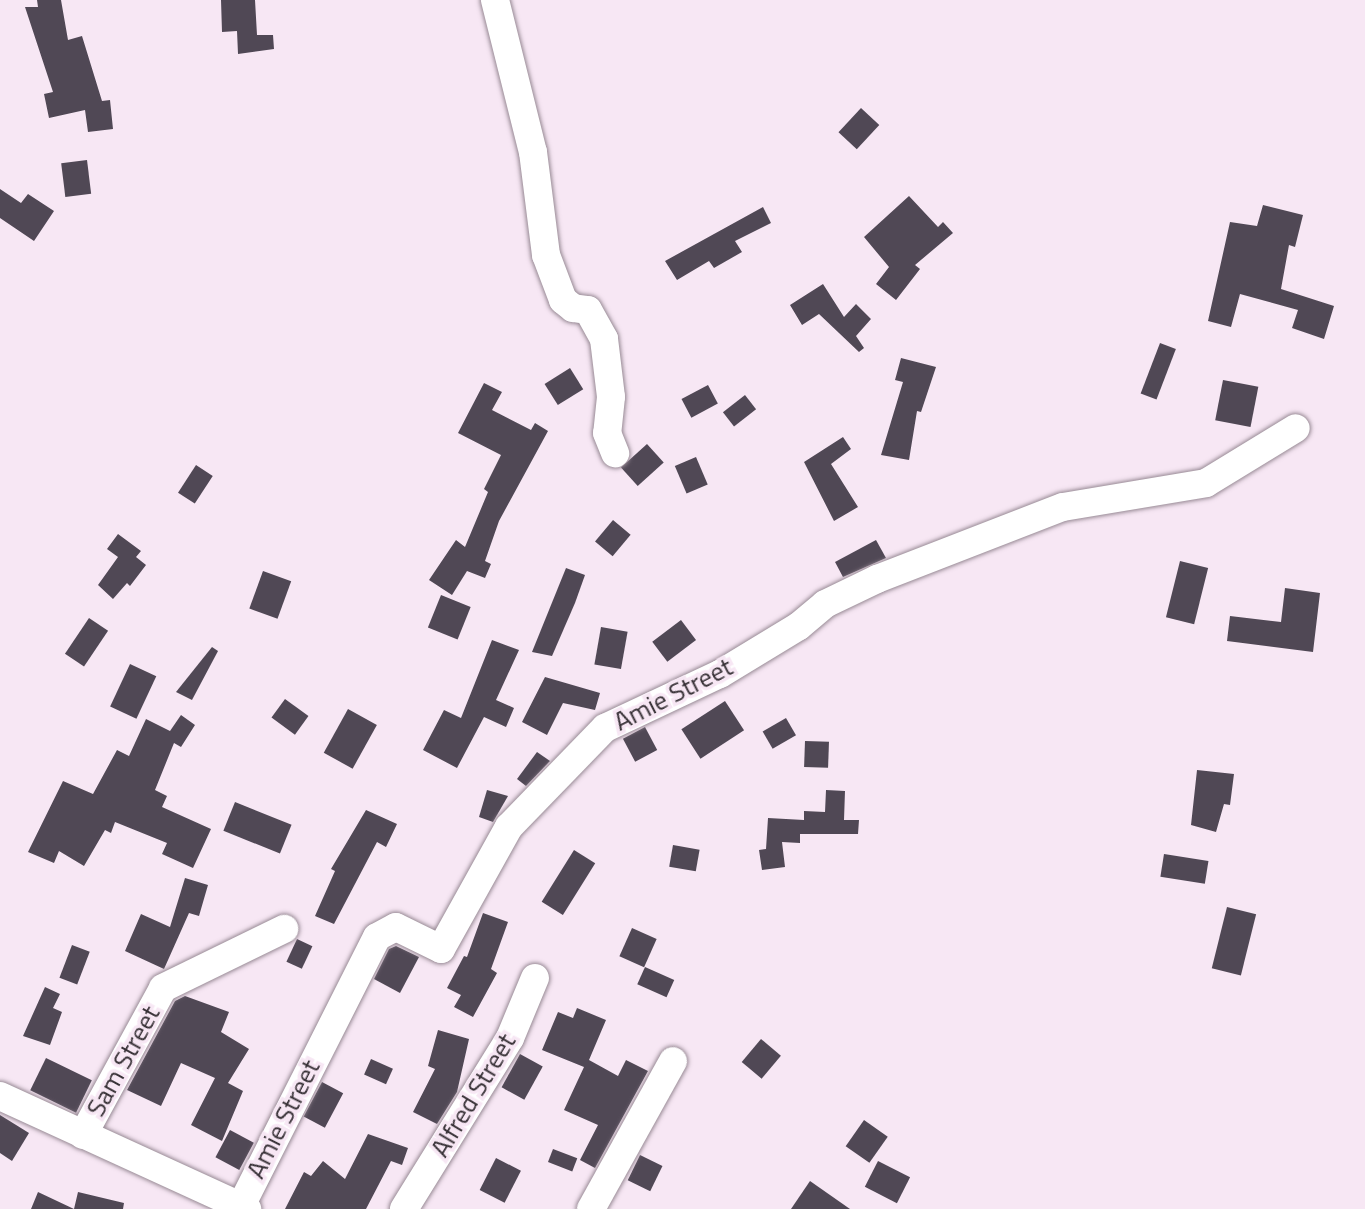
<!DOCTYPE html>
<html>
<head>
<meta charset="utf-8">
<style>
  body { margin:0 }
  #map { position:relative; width:1365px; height:1209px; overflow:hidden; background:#f7e7f4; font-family:"Titillium Web",sans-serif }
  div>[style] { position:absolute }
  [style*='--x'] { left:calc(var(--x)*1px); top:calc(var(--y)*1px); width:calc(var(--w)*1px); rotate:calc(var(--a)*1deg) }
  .building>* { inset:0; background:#504855; transform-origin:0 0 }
  .roads { filter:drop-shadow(0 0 2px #988a95) drop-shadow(0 0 2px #988a95) }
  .minor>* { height:28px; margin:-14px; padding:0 14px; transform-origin:14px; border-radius:14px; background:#fff }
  span { translate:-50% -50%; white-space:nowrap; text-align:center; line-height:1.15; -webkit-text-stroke:7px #f7e7f4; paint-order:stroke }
  .street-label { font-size:26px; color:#352f34 }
</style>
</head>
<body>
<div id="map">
  <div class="building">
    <div style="clip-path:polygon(37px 0,61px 0,68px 40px,82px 36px,102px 101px,110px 100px,113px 129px,88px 132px,85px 110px,49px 118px,44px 94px,53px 92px,25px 7px,38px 7px)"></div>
    <div style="clip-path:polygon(221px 0,255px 0,257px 35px,273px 35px,274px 49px,238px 54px,237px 31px,222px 32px)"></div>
    <div style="left:861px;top:108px;width:25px;height:33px;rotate:43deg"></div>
    <div style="left:87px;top:160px;width:34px;height:26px;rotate:83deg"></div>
    <div style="clip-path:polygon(0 189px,21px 203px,28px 194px,54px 211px,34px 241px,0 218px)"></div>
    <div style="clip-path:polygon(909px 196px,938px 227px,943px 222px,953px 233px,915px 265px,920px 269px,896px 300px,876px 284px,889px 267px,864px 237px)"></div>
    <div style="clip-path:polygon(1263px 205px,1303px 215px,1295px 247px,1289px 245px,1281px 289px,1334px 306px,1324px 339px,1292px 328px,1298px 310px,1240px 294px,1231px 327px,1208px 321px,1230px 222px,1257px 226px)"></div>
    <div style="clip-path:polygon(763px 207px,771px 223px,735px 241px,742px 252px,714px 268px,709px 261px,677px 280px,665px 261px)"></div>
    <div style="clip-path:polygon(823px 284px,844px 317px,856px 304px,871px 319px,856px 336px,864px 348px,859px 352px,819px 314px,802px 325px,790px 305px)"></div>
    <div style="left:1160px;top:343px;width:17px;height:54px;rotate:21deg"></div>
    <div style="clip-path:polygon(901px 358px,936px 367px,921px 412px,917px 411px,909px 460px,881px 455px,903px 382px,895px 380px)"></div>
    <div style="left:570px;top:368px;width:25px;height:30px;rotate:58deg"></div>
    <div style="left:1223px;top:380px;width:36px;height:41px;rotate:11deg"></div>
    <div style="clip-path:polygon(484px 383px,502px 392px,492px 410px,531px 430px,535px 423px,548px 431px,499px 521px,485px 561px,491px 564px,485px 578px,467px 571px,452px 595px,429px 580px,456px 540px,465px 547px,488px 492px,484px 489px,501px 455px,458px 433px)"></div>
    <div style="left:708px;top:385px;width:21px;height:30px;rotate:62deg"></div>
    <div style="left:745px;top:395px;width:18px;height:28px;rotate:52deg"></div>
    <div style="clip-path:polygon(843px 437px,851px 449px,831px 464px,858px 507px,834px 521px,804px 462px)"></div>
    <div style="left:647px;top:444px;width:25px;height:35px;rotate:48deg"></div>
    <div style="left:696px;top:457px;width:30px;height:23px;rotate:67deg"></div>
    <div style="left:196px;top:465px;width:20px;height:33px;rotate:33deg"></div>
    <div style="left:613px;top:520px;width:23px;height:28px;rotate:40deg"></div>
    <div style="clip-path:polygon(118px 534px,141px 551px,136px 557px,146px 565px,130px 586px,127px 583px,113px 599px,98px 585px,118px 557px,107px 549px)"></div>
    <div style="clip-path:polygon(876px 540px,886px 558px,843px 577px,835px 562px)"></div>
    <div style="left:1180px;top:561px;width:29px;height:58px;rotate:14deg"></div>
    <div style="clip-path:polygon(566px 568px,585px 575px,575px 603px,552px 656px,532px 652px)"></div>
    <div style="left:263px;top:571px;width:30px;height:40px;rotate:20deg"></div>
    <div style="clip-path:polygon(1285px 588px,1320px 593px,1313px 652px,1227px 641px,1230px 616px,1281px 622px)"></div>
    <div style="left:441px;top:595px;width:32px;height:35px;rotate:22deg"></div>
    <div style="left:89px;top:618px;width:23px;height:43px;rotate:34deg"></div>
    <div style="left:681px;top:620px;width:25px;height:36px;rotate:53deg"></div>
    <div style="left:601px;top:627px;width:27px;height:38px;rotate:10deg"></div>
    <div style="clip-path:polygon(492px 640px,519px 650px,496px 700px,514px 708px,506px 727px,484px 717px,457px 768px,423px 750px,444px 710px,461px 718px)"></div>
    <div style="clip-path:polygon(212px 647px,218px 651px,192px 700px,176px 692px)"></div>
    <div style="left:130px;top:664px;width:29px;height:47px;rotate:25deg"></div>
    <div style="clip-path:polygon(545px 677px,600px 693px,595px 710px,563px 703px,547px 735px,522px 722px)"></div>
    <div style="left:285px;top:699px;width:29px;height:23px;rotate:36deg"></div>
    <div style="left:725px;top:701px;width:35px;height:52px;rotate:57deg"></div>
    <div style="left:348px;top:709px;width:33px;height:50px;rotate:29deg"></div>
    <div style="clip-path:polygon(181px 715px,195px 725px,181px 747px,174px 743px,155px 790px,167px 796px,162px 807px,211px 829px,193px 868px,162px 854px,167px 843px,115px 822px,111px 833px,105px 830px,84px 866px,59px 851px,54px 863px,28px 852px,63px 781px,93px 794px,117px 750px,129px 756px,146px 719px,170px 731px)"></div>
    <div style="left:786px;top:718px;width:20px;height:27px;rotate:60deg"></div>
    <div style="left:645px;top:727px;width:26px;height:25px;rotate:62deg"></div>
    <div style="left:805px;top:741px;width:24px;height:26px;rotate:2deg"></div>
    <div style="clip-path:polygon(537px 752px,550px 761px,526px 786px,517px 779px)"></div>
    <div style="clip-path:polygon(1197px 770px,1234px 774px,1230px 805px,1224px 804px,1216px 832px,1191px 825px)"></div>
    <div style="clip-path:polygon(487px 790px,508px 796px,493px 822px,479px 817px)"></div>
    <div style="clip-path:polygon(826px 790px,845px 791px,844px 820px,859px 820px,858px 834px,800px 834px,800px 843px,782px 842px,785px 867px,762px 870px,759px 850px,766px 849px,768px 818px,804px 820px,804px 811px,825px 812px)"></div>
    <div style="left:235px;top:802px;width:61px;height:31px;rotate:22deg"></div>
    <div style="clip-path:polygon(366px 810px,397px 824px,386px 847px,377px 842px,334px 924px,315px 916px,335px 871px,331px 869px)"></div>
    <div style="left:673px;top:845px;width:27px;height:22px;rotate:10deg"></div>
    <div style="left:574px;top:850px;width:25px;height:61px;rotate:32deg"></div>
    <div style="left:1164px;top:854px;width:45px;height:23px;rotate:9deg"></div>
    <div style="clip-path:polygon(185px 878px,208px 885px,199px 916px,189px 913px,164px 969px,125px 951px,141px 914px,170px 927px)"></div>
    <div style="left:1227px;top:907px;width:30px;height:63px;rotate:14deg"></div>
    <div style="clip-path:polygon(483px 913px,508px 922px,491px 969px,497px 973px,473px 1017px,454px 1007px,461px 995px,447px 988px,464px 956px,467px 957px)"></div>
    <div style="left:632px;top:928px;width:27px;height:31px;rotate:24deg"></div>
    <div style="left:297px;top:939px;width:17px;height:25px;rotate:25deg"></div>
    <div style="left:72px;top:945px;width:19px;height:35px;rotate:21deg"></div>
    <div style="clip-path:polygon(396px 946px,419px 957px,400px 993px,374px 979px,389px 949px)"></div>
    <div style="left:645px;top:967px;width:32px;height:19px;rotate:24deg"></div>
    <div style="clip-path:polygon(45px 987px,60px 994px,53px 1008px,62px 1012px,50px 1045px,23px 1036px)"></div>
    <div style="clip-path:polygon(185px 996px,229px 1012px,221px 1032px,249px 1049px,228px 1083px,243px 1091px,222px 1141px,191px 1125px,215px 1078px,181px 1063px,161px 1106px,127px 1090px,175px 1001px)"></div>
    <div style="clip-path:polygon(577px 1008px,606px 1020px,589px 1060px,618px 1076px,626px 1060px,648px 1071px,595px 1168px,580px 1160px,598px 1125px,564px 1110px,584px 1067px,542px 1050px,558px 1012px,573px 1018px)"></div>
    <div style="clip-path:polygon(438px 1030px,469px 1039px,457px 1092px,437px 1124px,413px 1112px,435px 1069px,428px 1066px)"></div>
    <div style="left:761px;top:1039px;width:26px;height:30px;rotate:40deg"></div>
    <div style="left:520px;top:1054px;width:26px;height:38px;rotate:29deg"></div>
    <div style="left:46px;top:1058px;width:51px;height:36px;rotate:26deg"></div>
    <div style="left:371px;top:1059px;width:24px;height:17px;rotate:24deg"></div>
    <div style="left:322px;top:1082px;width:24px;height:39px;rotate:28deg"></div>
    <div style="clip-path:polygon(0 1115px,29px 1133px,12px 1161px,0 1153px)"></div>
    <div style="left:864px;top:1120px;width:29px;height:32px;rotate:35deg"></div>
    <div style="left:230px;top:1130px;width:27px;height:31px;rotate:28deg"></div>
    <div style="clip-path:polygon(368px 1134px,408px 1148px,402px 1165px,391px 1161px,366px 1209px,285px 1209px,304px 1172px,311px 1176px,323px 1161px,345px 1179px)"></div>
    <div style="left:553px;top:1149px;width:26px;height:14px;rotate:21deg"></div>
    <div style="left:640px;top:1155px;width:25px;height:28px;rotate:26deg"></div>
    <div style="left:496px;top:1158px;width:28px;height:36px;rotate:27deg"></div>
    <div style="left:878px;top:1161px;width:36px;height:29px;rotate:27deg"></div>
    <div style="clip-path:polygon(810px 1181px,850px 1209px,791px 1209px)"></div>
    <div style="clip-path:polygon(38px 1192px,74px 1209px,78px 1192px,124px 1203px,123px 1209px,31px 1209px)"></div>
  </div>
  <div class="roads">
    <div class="minor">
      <div style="--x:495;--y:0;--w:157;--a:76"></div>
      <div style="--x:533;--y:152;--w:104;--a:82.8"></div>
      <div style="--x:546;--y:255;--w:48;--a:69.3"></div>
      <div style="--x:563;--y:300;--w:13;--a:39"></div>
      <div style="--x:573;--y:308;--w:15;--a:8"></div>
      <div style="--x:588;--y:310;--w:33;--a:61"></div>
      <div style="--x:604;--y:339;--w:58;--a:83.1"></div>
      <div style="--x:611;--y:397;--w:36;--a:96"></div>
      <div style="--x:607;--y:433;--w:22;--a:68"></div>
      <div style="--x:0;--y:1096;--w:272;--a:24.6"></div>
      <div style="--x:83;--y:1135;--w:167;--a:-61.4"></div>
      <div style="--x:163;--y:988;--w:135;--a:-26"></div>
      <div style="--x:241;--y:1206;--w:301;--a:-63.2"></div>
      <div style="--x:377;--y:937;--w:21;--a:-28"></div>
      <div style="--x:396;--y:927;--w:50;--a:26.1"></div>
      <div style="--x:441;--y:949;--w:140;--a:-60.9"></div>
      <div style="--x:509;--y:827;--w:138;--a:-45.9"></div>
      <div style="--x:605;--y:728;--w:127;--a:-25.2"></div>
      <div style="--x:720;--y:674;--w:92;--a:-31.3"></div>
      <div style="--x:799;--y:626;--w:34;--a:-40"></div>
      <div style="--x:825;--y:604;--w:58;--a:-25.7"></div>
      <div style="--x:877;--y:579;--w:199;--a:-21.2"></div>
      <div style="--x:1063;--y:507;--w:145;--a:-9.5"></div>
      <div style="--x:1206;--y:483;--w:105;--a:-31.4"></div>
      <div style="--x:404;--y:1209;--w:201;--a:-58.2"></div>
      <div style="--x:510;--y:1038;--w:65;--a:-67.4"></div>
      <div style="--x:591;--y:1209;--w:169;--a:-61"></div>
    </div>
  </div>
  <div class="street-label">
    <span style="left:673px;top:694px;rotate:-27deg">Amie Street</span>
    <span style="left:123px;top:1061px;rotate:-61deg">Sam Street</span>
    <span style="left:473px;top:1095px;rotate:-59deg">Alfred Street</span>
    <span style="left:283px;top:1119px;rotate:-63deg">Amie Street</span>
  </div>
</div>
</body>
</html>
